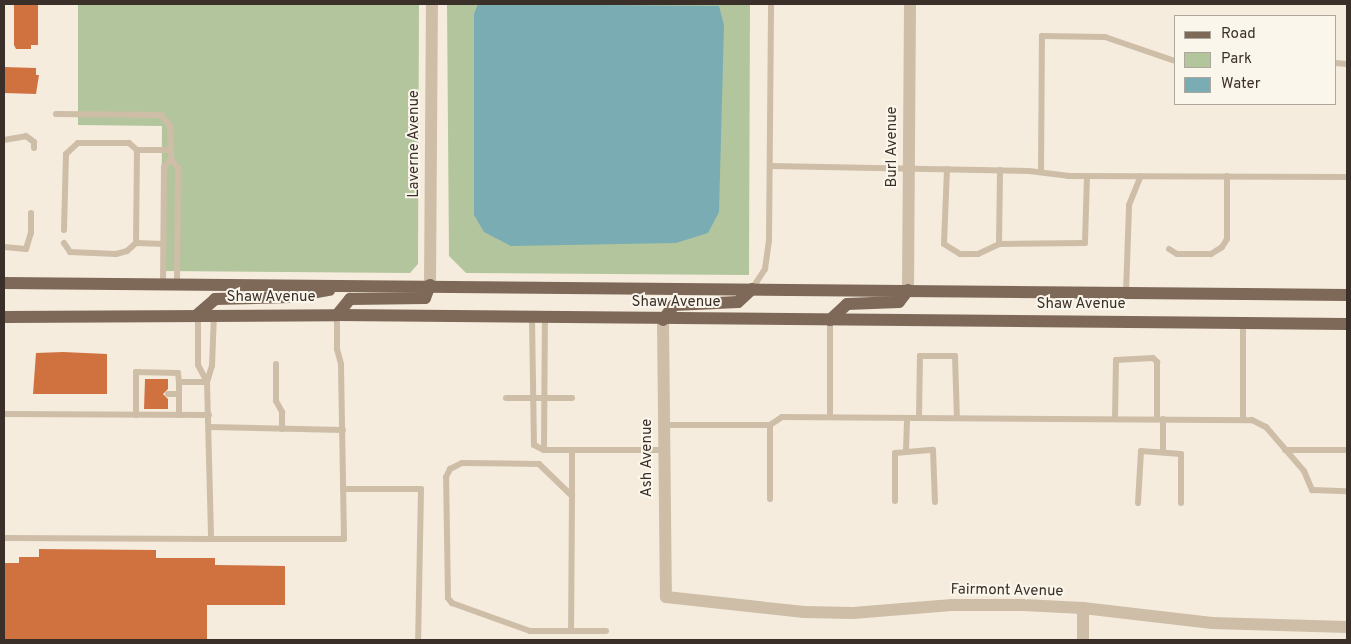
<!DOCTYPE html>
<html>
<head>
<meta charset="utf-8">
<style>
  body { margin:0 }
  #map { position:relative; width:1351px; height:644px; overflow:hidden; background:#f5ecde; font-family:Overpass,sans-serif }
  div>[style] { position:absolute }
  [style*='--x'] { left:calc(var(--x)*1px); top:calc(var(--y)*1px); width:calc(var(--w)*1px); rotate:calc(var(--a)*1deg) }
  .green>* { inset:0; background:#b3c59c }
  .water>* { inset:0; background:#7aacb4 }
  .building>* { inset:0; background:#d07240 }
  .lane>* { height:6px; margin:-3px; padding:0 3px; transform-origin:3px; border-radius:3px; background:#cebea8 }
  .street>* { height:12px; margin:-6px; padding:0 6px; transform-origin:6px; border-radius:6px; background:#cebea8 }
  .primary>* { height:12px; margin:-6px; padding:0 6px; transform-origin:6px; border-radius:6px; background:#7e6959 }
  span { translate:-50% -50%; white-space:nowrap; text-align:center; line-height:1.15; -webkit-text-stroke:4px #fbf6eb; paint-order:stroke }
  .street-label { font-size:15px; color:#3a3029 }
  .frame { position:absolute; inset:0; border:5px solid #3a3029; pointer-events:none }
  .legend { position:absolute; left:1174px; top:15px; width:162px; height:90px; box-sizing:border-box; background:#fbf6eb; border:1px solid #aea79d; margin:0; padding:6px 9px; list-style:none; font-size:15px; color:#3a3029 }
  .legend li { display:flex; align-items:center; gap:10px; height:25px }
  .legend b { width:25px; border:1px solid #aea79d }
</style>
</head>
<body>
<div id="map">
  <div class="green">
    <div style="clip-path:polygon(78px 4px,419px 4px,418px 264px,410px 273px,161px 271px,162px 126px,78px 125px)"></div>
    <div style="clip-path:polygon(447px 4px,750px 4px,749px 275px,466px 273px,449px 256px)"></div>
  </div>
  <div class="water">
    <div style="clip-path:polygon(478px 4px,719px 6px,724px 25px,719px 212px,708px 233px,676px 243px,511px 246px,484px 232px,474px 215px,474px 14px)"></div>
  </div>
  <div class="building">
    <div style="clip-path:polygon(14px 4px,38px 4px,38px 45px,31px 45px,31px 49px,16px 49px,14px 45px)"></div>
    <div style="clip-path:polygon(4px 67px,36px 68px,36px 75px,39px 75px,36px 94px,4px 93px)"></div>
    <div style="clip-path:polygon(63px 352px,107px 354px,107px 394px,33px 394px,36px 353px)"></div>
    <div style="clip-path:polygon(145px 379px,168px 379px,168px 389px,163px 394px,168px 399px,168px 409px,144px 409px)"></div>
    <div style="clip-path:polygon(39px 549px,156px 550px,156px 558px,215px 558px,215px 565px,285px 566px,285px 605px,207px 605px,207px 640px,4px 640px,4px 563px,19px 563px,19px 557px,39px 557px)"></div>
  </div>
  <div class="lane">
    <div style="--x:1335;--y:63;--w:12;--a:5"></div>
    <div style="--x:56;--y:114;--w:105;--a:0.5"></div>
    <div style="--x:161;--y:115;--w:14;--a:51"></div>
    <div style="--x:170;--y:126;--w:33;--a:88"></div>
    <div style="--x:171;--y:159;--w:11;--a:52"></div>
    <div style="--x:178;--y:168;--w:115;--a:90.5"></div>
    <div style="--x:4;--y:140;--w:22;--a:-10"></div>
    <div style="--x:26;--y:136;--w:10;--a:37"></div>
    <div style="--x:34;--y:142;--w:6;--a:90"></div>
    <div style="--x:137;--y:150;--w:34;--a:0"></div>
    <div style="--x:771;--y:166;--w:258;--a:1.1"></div>
    <div style="--x:1029;--y:171;--w:39;--a:7"></div>
    <div style="--x:1068;--y:176;--w:279;--a:0.2"></div>
    <div style="--x:947;--y:169;--w:75;--a:92.3"></div>
    <div style="--x:944;--y:244;--w:19;--a:32"></div>
    <div style="--x:960;--y:254;--w:18;--a:0"></div>
    <div style="--x:978;--y:254;--w:23;--a:-25"></div>
    <div style="--x:999;--y:244;--w:74;--a:-89.2"></div>
    <div style="--x:1041;--y:172;--w:136;--a:-89.6"></div>
    <div style="--x:1042;--y:36;--w:63;--a:0.9"></div>
    <div style="--x:1105;--y:37;--w:74;--a:18.9"></div>
    <div style="--x:64;--y:230;--w:76;--a:-88.5"></div>
    <div style="--x:66;--y:154;--w:16;--a:-43"></div>
    <div style="--x:78;--y:143;--w:51;--a:0"></div>
    <div style="--x:129;--y:143;--w:11;--a:41"></div>
    <div style="--x:137;--y:150;--w:93;--a:90.6"></div>
    <div style="--x:64;--y:243;--w:11;--a:56"></div>
    <div style="--x:70;--y:252;--w:46;--a:2.5"></div>
    <div style="--x:116;--y:254;--w:11;--a:-15"></div>
    <div style="--x:127;--y:251;--w:12;--a:-42"></div>
    <div style="--x:136;--y:243;--w:28;--a:2"></div>
    <div style="--x:999;--y:244;--w:86;--a:-0.7"></div>
    <div style="--x:1085;--y:243;--w:67;--a:-88.3"></div>
    <div style="--x:4;--y:247;--w:22;--a:5"></div>
    <div style="--x:26;--y:249;--w:17;--a:-73"></div>
    <div style="--x:31;--y:233;--w:20;--a:-90"></div>
    <div style="--x:1169;--y:249;--w:9;--a:32"></div>
    <div style="--x:1177;--y:254;--w:34;--a:0"></div>
    <div style="--x:1211;--y:254;--w:13;--a:-32"></div>
    <div style="--x:1222;--y:247;--w:9;--a:-58"></div>
    <div style="--x:1227;--y:239;--w:63;--a:-90"></div>
    <div style="--x:163;--y:283;--w:116;--a:-89.5"></div>
    <div style="--x:164;--y:167;--w:11;--a:-49"></div>
    <div style="--x:752;--y:289;--w:24;--a:-57"></div>
    <div style="--x:765;--y:269;--w:29;--a:-82"></div>
    <div style="--x:769;--y:240;--w:236;--a:-89.5"></div>
    <div style="--x:1126;--y:293;--w:88;--a:-88"></div>
    <div style="--x:1129;--y:205;--w:31;--a:-68"></div>
    <div style="--x:198;--y:316;--w:49;--a:90"></div>
    <div style="--x:198;--y:365;--w:19;--a:62"></div>
    <div style="--x:207;--y:382;--w:17;--a:-73"></div>
    <div style="--x:212;--y:366;--w:52;--a:-87.8"></div>
    <div style="--x:532;--y:319;--w:126;--a:89.1"></div>
    <div style="--x:534;--y:445;--w:11;--a:27"></div>
    <div style="--x:544;--y:450;--w:120;--a:0"></div>
    <div style="--x:830;--y:320;--w:97;--a:90"></div>
    <div style="--x:1243;--y:323;--w:96;--a:90"></div>
    <div style="--x:276;--y:364;--w:37;--a:90"></div>
    <div style="--x:276;--y:401;--w:13;--a:61"></div>
    <div style="--x:282;--y:412;--w:17;--a:90"></div>
    <div style="--x:179;--y:382;--w:33;--a:90"></div>
    <div style="--x:168;--y:394;--w:11;--a:0"></div>
    <div style="--x:506;--y:398;--w:66;--a:0"></div>
    <div style="--x:4;--y:414;--w:205;--a:0.3"></div>
    <div style="--x:136;--y:415;--w:43;--a:-90"></div>
    <div style="--x:136;--y:372;--w:42;--a:1.4"></div>
    <div style="--x:178;--y:373;--w:9;--a:84"></div>
    <div style="--x:179;--y:382;--w:28;--a:0"></div>
    <div style="--x:207;--y:382;--w:157;--a:88.5"></div>
    <div style="--x:211;--y:539;--w:133;--a:0"></div>
    <div style="--x:344;--y:539;--w:175;--a:-91"></div>
    <div style="--x:341;--y:364;--w:16;--a:-105"></div>
    <div style="--x:337;--y:349;--w:34;--a:-90"></div>
    <div style="--x:919;--y:418;--w:62;--a:-89.1"></div>
    <div style="--x:920;--y:356;--w:35;--a:0"></div>
    <div style="--x:955;--y:356;--w:62;--a:88.2"></div>
    <div style="--x:1115;--y:418;--w:58;--a:-89"></div>
    <div style="--x:1116;--y:360;--w:37;--a:-3"></div>
    <div style="--x:1153;--y:358;--w:6;--a:45"></div>
    <div style="--x:1157;--y:362;--w:57;--a:90"></div>
    <div style="--x:664;--y:425;--w:106;--a:0"></div>
    <div style="--x:770;--y:425;--w:14;--a:-34"></div>
    <div style="--x:782;--y:417;--w:470;--a:0.4"></div>
    <div style="--x:1252;--y:420;--w:16;--a:27"></div>
    <div style="--x:1266;--y:427;--w:58;--a:49.2"></div>
    <div style="--x:1304;--y:471;--w:21;--a:67"></div>
    <div style="--x:1312;--y:490;--w:35;--a:2"></div>
    <div style="--x:209;--y:427;--w:134;--a:1.3"></div>
    <div style="--x:544;--y:450;--w:131;--a:-89.6"></div>
    <div style="--x:906;--y:450;--w:32;--a:-88"></div>
    <div style="--x:1285;--y:450;--w:62;--a:0"></div>
    <div style="--x:1163;--y:451;--w:32;--a:-90"></div>
    <div style="--x:462;--y:463;--w:77;--a:0.7"></div>
    <div style="--x:539;--y:464;--w:46;--a:44.1"></div>
    <div style="--x:572;--y:496;--w:135;--a:90.4"></div>
    <div style="--x:571;--y:631;--w:41;--a:180"></div>
    <div style="--x:530;--y:631;--w:83;--a:-160.3"></div>
    <div style="--x:452;--y:603;--w:6;--a:-129"></div>
    <div style="--x:448;--y:598;--w:121;--a:-90.9"></div>
    <div style="--x:446;--y:477;--w:9;--a:-63"></div>
    <div style="--x:450;--y:469;--w:13;--a:-27"></div>
    <div style="--x:343;--y:489;--w:78;--a:0"></div>
    <div style="--x:421;--y:489;--w:151;--a:91.1"></div>
    <div style="--x:572;--y:496;--w:46;--a:-90"></div>
    <div style="--x:770;--y:499;--w:74;--a:-90"></div>
    <div style="--x:895;--y:501;--w:48;--a:-90"></div>
    <div style="--x:895;--y:453;--w:38;--a:-5"></div>
    <div style="--x:933;--y:450;--w:52;--a:87.8"></div>
    <div style="--x:1138;--y:503;--w:52;--a:-86.7"></div>
    <div style="--x:1141;--y:451;--w:40;--a:4.3"></div>
    <div style="--x:1181;--y:454;--w:49;--a:90"></div>
    <div style="--x:4;--y:538;--w:207;--a:0.3"></div>
    <div style="--x:571;--y:631;--w:35;--a:0"></div>
  </div>
  <div class="street">
    <div style="--x:430;--y:285;--w:281;--a:-89.6"></div>
    <div style="--x:908;--y:290;--w:286;--a:-89.6"></div>
    <div style="--x:663;--y:320;--w:277;--a:89.4"></div>
    <div style="--x:666;--y:597;--w:139;--a:6.2"></div>
    <div style="--x:804;--y:612;--w:49;--a:1.2"></div>
    <div style="--x:853;--y:613;--w:99;--a:-4.6"></div>
    <div style="--x:952;--y:605;--w:71;--a:0"></div>
    <div style="--x:1023;--y:605;--w:60;--a:2.9"></div>
    <div style="--x:1083;--y:608;--w:130;--a:6.6"></div>
    <div style="--x:1212;--y:623;--w:135;--a:1.7"></div>
    <div style="--x:1083;--y:640;--w:32;--a:-90"></div>
  </div>
  <div class="primary">
    <div style="--x:4;--y:283;--w:1343;--a:0.51"></div>
    <div style="--x:198;--y:314;--w:23;--a:-41"></div>
    <div style="--x:215;--y:299;--w:74;--a:-1.5"></div>
    <div style="--x:289;--y:297;--w:41;--a:-9.9"></div>
    <div style="--x:337;--y:315;--w:21;--a:-51"></div>
    <div style="--x:350;--y:299;--w:75;--a:-0.8"></div>
    <div style="--x:425;--y:298;--w:14;--a:-69"></div>
    <div style="--x:4;--y:317;--w:333;--a:-0.3"></div>
    <div style="--x:337;--y:315;--w:1010;--a:0.51"></div>
    <div style="--x:663;--y:320;--w:19;--a:-54"></div>
    <div style="--x:674;--y:305;--w:64;--a:-2.7"></div>
    <div style="--x:738;--y:302;--w:19;--a:-43"></div>
    <div style="--x:830;--y:320;--w:23;--a:-43"></div>
    <div style="--x:847;--y:304;--w:52;--a:-2.2"></div>
    <div style="--x:899;--y:302;--w:15;--a:-53"></div>
  </div>
  <div class="street-label">
    <span style="left:415px;top:144px;rotate:-90deg">Laverne Avenue</span>
    <span style="left:893px;top:147px;rotate:-90deg">Burl Avenue</span>
    <span style="left:271px;top:298px">Shaw Avenue</span>
    <span style="left:676px;top:303px">Shaw Avenue</span>
    <span style="left:1081px;top:305px">Shaw Avenue</span>
    <span style="left:648px;top:458px;rotate:-90deg">Ash Avenue</span>
    <span style="left:1007px;top:591px;rotate:1deg">Fairmont Avenue</span>
  </div>
  <div class="frame"></div>
  <ul class="legend">
  <li><b style="height:6px;background:#7e6959"></b>Road</li>
  <li><b style="height:14px;background:#b3c59c"></b>Park</li>
  <li><b style="height:14px;background:#7aacb4"></b>Water</li>
  </ul>
</div>
</body>
</html>
